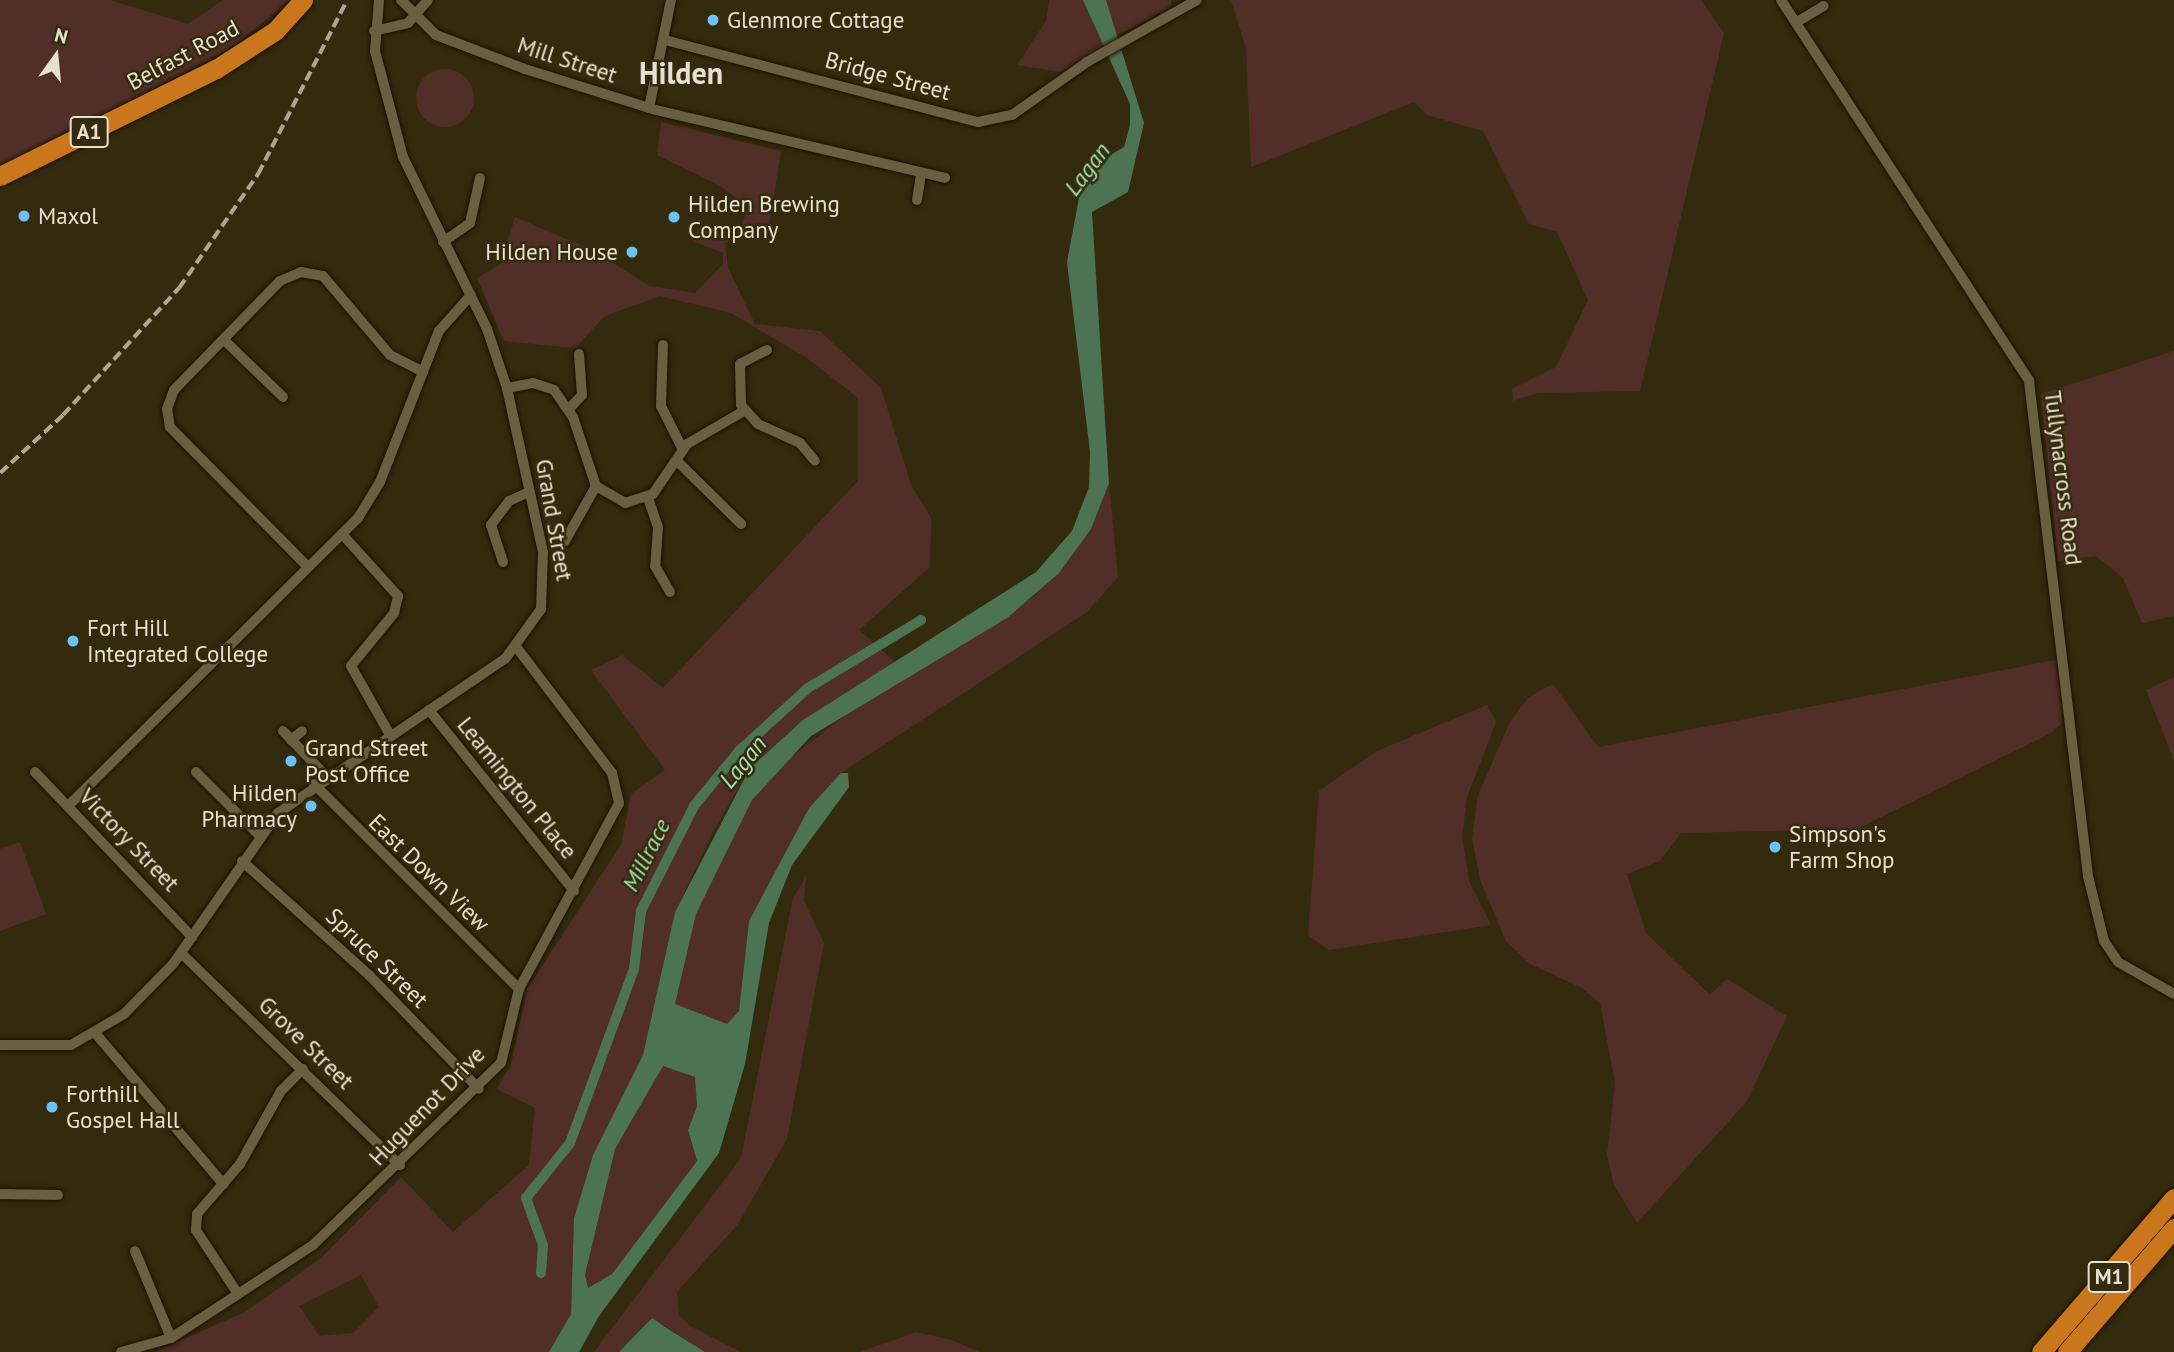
<!DOCTYPE html>
<html>
<head>
<meta charset="utf-8">
<style>
  body { margin:0 }
  #map { position:relative; width:2174px; height:1352px; overflow:hidden; background:#342b0f; font-family:"PT Sans",sans-serif }
  div>[style] { position:absolute }
  [style*='--x'] { left:calc(var(--x)*1px); top:calc(var(--y)*1px); width:calc(var(--w)*1px); rotate:calc(var(--a)*1deg) }
  .green>* { inset:0; background:#512f28 }
  .round { border-radius:50% }
  .water>* { inset:0; background:#4c7453 }
  .canal>* { height:10px; margin:-5px; padding:0 5px; transform-origin:5px; border-radius:5px; background:#4c7453 }
  .roads { filter:drop-shadow(0 0 2px #1c1300) drop-shadow(0 0 2px #1c1300) }
  .street>* { height:10px; margin:-5px; padding:0 5px; transform-origin:5px; border-radius:5px; background:#695f42 }
  .highway>* { height:19px; margin:-9.5px; padding:0 9.5px; transform-origin:9.5px; border-radius:9.5px; background:#c9761c }
  .rail>* { height:3.5px; margin-top:-1.75px; transform-origin:0; background:repeating-linear-gradient(90deg,#aea793 0 10px,transparent 0 15px) }
  .dots>* { width:19px; height:19px; translate:-50% -50%; box-sizing:border-box; border:4px solid #342b0f; border-radius:50% }
  span { translate:-50% -50%; white-space:nowrap; text-align:center; line-height:1.15; -webkit-text-stroke:5px #342b0f; paint-order:stroke }
  .shield-label span { padding:2px 5px; background:#342b0f; border:2px solid; border-radius:5px; -webkit-text-stroke-width:0 }
  .shield-label { font-size:21px; color:#e7e1d1; font-weight:700 }
  .poi-label { font-size:23px; color:#e7e1d1 }
  .left { translate:0 -50%; text-align:left }
  .right { translate:-100% -50%; text-align:right }
  .street-label { font-size:23px; color:#e7e1d1 }
  .water-label { font-size:24px; color:#a1e1ab; font-style:italic }
  .district-label { font-size:30px; color:#e7e1d1; font-weight:700 }
  .north { position:absolute; left:21px; top:21px; width:70px; height:70px; -webkit-text-stroke:5px #342b0f; paint-order:stroke; rotate:15deg; font-size:19px; font-weight:700; line-height:28px; text-align:center; color:#e7e1d1 }
  .north::after { content:''; display:block; margin:auto; width:24px; height:32px; background:#e7e1d1; clip-path:polygon(50% 0,100% 100%,50% 72%,0 100%) }
</style>
</head>
<body>
<div id="map">
  <div class="green">
    <div style="clip-path:polygon(0 0,110px 0,188px 24px,223px 0,290px 0,231px 48px,0 168px)"></div>
    <div style="clip-path:polygon(1049px 0,1083px 0,1107px 45px,1061px 72px,1017px 65px,1046px 21px)"></div>
    <div style="clip-path:polygon(1106px 0,1171px 0,1171px 6px,1117px 36px)"></div>
    <div style="clip-path:polygon(1231px 0,1701px 0,1724px 33px,1640px 391px,1538px 393px,1513px 401px,1512px 389px,1556px 367px,1588px 300px,1557px 232px,1529px 224px,1483px 131px,1427px 115px,1414px 102px,1251px 167px,1246px 48px)"></div>
    <div class="round" style="left:416px;top:69px;width:58px;height:58px"></div>
    <div style="clip-path:polygon(evenodd,661px 122px,781px 151px,769px 226px,743px 231px,725px 243px,728px 268px,755px 324px,820px 331px,881px 388px,911px 485px,931px 518px,930px 567px,859px 630px,895px 662px,803px 720px,750px 768px,713px 832px,675px 912px,643px 1056px,593px 1155px,574px 1218px,571px 1314px,549px 1352px,155px 1352px,245px 1312px,320px 1259px,401px 1177px,453px 1232px,529px 1165px,535px 1108px,497px 1089px,511px 1064px,527px 989px,621px 845px,631px 794px,665px 770px,591px 670px,622px 655px,663px 688px,858px 481px,858px 398px,807px 358px,731px 313px,660px 296px,605px 316px,575px 348px,504px 341px,477px 278px,501px 264px,515px 217px,594px 251px,649px 286px,695px 293px,723px 264px,723px 253px,693px 241px,699px 228px,729px 235px,742px 227px,747px 207px,722px 187px,657px 155px,661px 122px,361px 1275px,379px 1307px,353px 1333px,319px 1336px,299px 1306px,361px 1275px)"></div>
    <div style="clip-path:polygon(2174px 351px,2174px 616px,2142px 623px,2123px 578px,2096px 556px,2058px 561px,2041px 394px)"></div>
    <div style="clip-path:polygon(1109px 483px,1118px 577px,1087px 612px,841px 773px,809px 808px,749px 921px,739px 1012px,727px 1024px,680px 1010px,675px 1004px,681px 967px,696px 914px,752px 800px,776px 769px,873px 694px,1035px 596px,1091px 529px)"></div>
    <div style="clip-path:polygon(2056px 660px,2063px 722px,2051px 733px,1857px 829px,1681px 833px,1660px 861px,1627px 874px,1646px 933px,1710px 995px,1727px 979px,1787px 1016px,1747px 1101px,1637px 1223px,1614px 1185px,1607px 1155px,1615px 1083px,1600px 1003px,1582px 988px,1530px 964px,1506px 941px,1480px 880px,1472px 838px,1478px 795px,1510px 722px,1529px 697px,1553px 684px,1598px 747px)"></div>
    <div style="clip-path:polygon(2174px 677px,2174px 760px,2146px 690px)"></div>
    <div style="clip-path:polygon(1487px 705px,1496px 722px,1467px 797px,1462px 836px,1469px 881px,1491px 925px,1329px 950px,1308px 935px,1319px 791px,1377px 751px)"></div>
    <div style="clip-path:polygon(20px 842px,46px 914px,0 931px,0 849px)"></div>
    <div style="clip-path:polygon(806px 877px,804px 901px,824px 943px,787px 1139px,738px 1224px,677px 1292px,679px 1315px,690px 1326px,741px 1352px,705px 1352px,652px 1318px,619px 1352px,594px 1352px,741px 1158px,793px 898px)"></div>
    <div style="clip-path:polygon(663px 1065px,696px 1077px,697px 1106px,688px 1130px,697px 1161px,612px 1274px,588px 1288px,585px 1275px,615px 1149px)"></div>
    <div style="clip-path:polygon(916px 1332px,951px 1340px,980px 1352px,860px 1352px)"></div>
  </div>
  <div class="water">
    <div style="clip-path:polygon(evenodd,1083px 0,1106px 0,1144px 123px,1128px 192px,1092px 212px,1109px 483px,1091px 529px,1059px 573px,1007px 618px,811px 736px,752px 800px,696px 914px,675px 1004px,727px 1024px,739px 1011px,749px 921px,809px 808px,841px 773px,848px 773px,849px 787px,792px 865px,769px 923px,745px 1064px,719px 1153px,599px 1316px,579px 1352px,549px 1352px,571px 1314px,574px 1218px,593px 1155px,643px 1055px,675px 912px,750px 768px,803px 720px,1036px 572px,1072px 531px,1089px 487px,1090px 452px,1067px 262px,1084px 171px,1124px 147px,1130px 125px,1130px 104px,1083px 0,663px 1066px,695px 1077px,697px 1106px,688px 1130px,697px 1161px,612px 1274px,588px 1288px,585px 1275px,615px 1149px,663px 1066px)"></div>
    <div style="clip-path:polygon(652px 1318px,665px 1327px,705px 1352px,619px 1352px)"></div>
  </div>
  <div class="canal">
    <div style="--x:541;--y:1273;--w:28;--a:-86"></div>
    <div style="--x:543;--y:1245;--w:50;--a:-109.9"></div>
    <div style="--x:526;--y:1198;--w:70;--a:-51.3"></div>
    <div style="--x:570;--y:1143;--w:185;--a:-69.8"></div>
    <div style="--x:634;--y:969;--w:58;--a:-83.1"></div>
    <div style="--x:641;--y:911;--w:118;--a:-63.2"></div>
    <div style="--x:694;--y:806;--w:71;--a:-50.7"></div>
    <div style="--x:739;--y:751;--w:93;--a:-42.4"></div>
    <div style="--x:808;--y:688;--w:132;--a:-31"></div>
  </div>
  <div class="roads">
    <div class="street">
      <div style="--x:401;--y:0;--w:49;--a:45"></div>
      <div style="--x:436;--y:35;--w:95;--a:20.9"></div>
      <div style="--x:525;--y:69;--w:137;--a:17.4"></div>
      <div style="--x:656;--y:110;--w:297;--a:13.2"></div>
      <div style="--x:1781;--y:0;--w:455;--a:56.9"></div>
      <div style="--x:2029;--y:381;--w:499;--a:83.2"></div>
      <div style="--x:2088;--y:876;--w:67;--a:76.2"></div>
      <div style="--x:2104;--y:941;--w:25;--a:56"></div>
      <div style="--x:2118;--y:962;--w:64;--a:29.7"></div>
      <div style="--x:1797;--y:22;--w:31;--a:-31"></div>
      <div style="--x:374;--y:31;--w:35;--a:-13"></div>
      <div style="--x:408;--y:23;--w:30;--a:-49"></div>
      <div style="--x:665;--y:40;--w:324;--a:14.7"></div>
      <div style="--x:978;--y:122;--w:35;--a:-12"></div>
      <div style="--x:1012;--y:115;--w:92;--a:-35.2"></div>
      <div style="--x:1087;--y:62;--w:126;--a:-29.4"></div>
      <div style="--x:649;--y:108;--w:110;--a:-78.5"></div>
      <div style="--x:917;--y:200;--w:26;--a:-81"></div>
      <div style="--x:443;--y:242;--w:33;--a:-35"></div>
      <div style="--x:470;--y:223;--w:46;--a:-77.5"></div>
      <div style="--x:224;--y:340;--w:82;--a:44"></div>
      <div style="--x:663;--y:345;--w:61;--a:91.9"></div>
      <div style="--x:661;--y:406;--w:49;--a:63.4"></div>
      <div style="--x:767;--y:350;--w:30;--a:153"></div>
      <div style="--x:740;--y:364;--w:41;--a:88.6"></div>
      <div style="--x:741;--y:405;--w:25;--a:48"></div>
      <div style="--x:758;--y:424;--w:46;--a:24.3"></div>
      <div style="--x:800;--y:443;--w:23;--a:50"></div>
      <div style="--x:507;--y:388;--w:26;--a:-11"></div>
      <div style="--x:533;--y:383;--w:22;--a:18"></div>
      <div style="--x:554;--y:390;--w:33;--a:55"></div>
      <div style="--x:573;--y:417;--w:73;--a:71.6"></div>
      <div style="--x:596;--y:486;--w:34;--a:30"></div>
      <div style="--x:625;--y:503;--w:29;--a:-18"></div>
      <div style="--x:653;--y:494;--w:60;--a:-55.8"></div>
      <div style="--x:687;--y:444;--w:66;--a:-30.1"></div>
      <div style="--x:569;--y:409;--w:19;--a:-47"></div>
      <div style="--x:582;--y:395;--w:41;--a:-94.2"></div>
      <div style="--x:677;--y:461;--w:90;--a:44.5"></div>
      <div style="--x:648;--y:498;--w:31;--a:71"></div>
      <div style="--x:658;--y:527;--w:39;--a:94"></div>
      <div style="--x:655;--y:566;--w:30;--a:60"></div>
      <div style="--x:342;--y:534;--w:84;--a:47.9"></div>
      <div style="--x:398;--y:596;--w:17;--a:103"></div>
      <div style="--x:394;--y:613;--w:68;--a:129.1"></div>
      <div style="--x:351;--y:666;--w:79;--a:60.5"></div>
      <div style="--x:565;--y:541;--w:63;--a:-60.6"></div>
      <div style="--x:503;--y:562;--w:39;--a:-108"></div>
      <div style="--x:491;--y:525;--w:30;--a:-53"></div>
      <div style="--x:509;--y:501;--w:22;--a:-24"></div>
      <div style="--x:308;--y:567;--w:197;--a:-134.6"></div>
      <div style="--x:170;--y:427;--w:18;--a:-99"></div>
      <div style="--x:167;--y:409;--w:20;--a:-70"></div>
      <div style="--x:174;--y:390;--w:152;--a:-45.8"></div>
      <div style="--x:280;--y:281;--w:23;--a:-23"></div>
      <div style="--x:301;--y:272;--w:22;--a:10"></div>
      <div style="--x:323;--y:276;--w:104;--a:49.7"></div>
      <div style="--x:390;--y:355;--w:37;--a:27"></div>
      <div style="--x:429;--y:710;--w:232;--a:51.3"></div>
      <div style="--x:283;--y:731;--w:62;--a:46.3"></div>
      <div style="--x:291;--y:740;--w:14;--a:-39"></div>
      <div style="--x:35;--y:772;--w:228;--a:46.4"></div>
      <div style="--x:196;--y:772;--w:89;--a:45"></div>
      <div style="--x:314;--y:784;--w:290;--a:45"></div>
      <div style="--x:68;--y:806;--w:409;--a:-44.8"></div>
      <div style="--x:358;--y:518;--w:42;--a:-58.6"></div>
      <div style="--x:380;--y:482;--w:162;--a:-68.7"></div>
      <div style="--x:439;--y:331;--w:48;--a:-48.4"></div>
      <div style="--x:242;--y:861;--w:171;--a:41.9"></div>
      <div style="--x:369;--y:975;--w:158;--a:46"></div>
      <div style="--x:181;--y:953;--w:305;--a:44.1"></div>
      <div style="--x:96;--y:1034;--w:197;--a:49.7"></div>
      <div style="--x:0;--y:1045;--w:71;--a:0"></div>
      <div style="--x:71;--y:1045;--w:61;--a:-30.3"></div>
      <div style="--x:124;--y:1014;--w:70;--a:-45.6"></div>
      <div style="--x:173;--y:964;--w:184;--a:-55.2"></div>
      <div style="--x:278;--y:813;--w:274;--a:-34.2"></div>
      <div style="--x:505;--y:659;--w:62;--a:-54.2"></div>
      <div style="--x:541;--y:609;--w:57;--a:-88"></div>
      <div style="--x:543;--y:552;--w:168;--a:-102.4"></div>
      <div style="--x:507;--y:388;--w:62;--a:-108.7"></div>
      <div style="--x:487;--y:329;--w:191;--a:-116"></div>
      <div style="--x:403;--y:157;--w:110;--a:-104.8"></div>
      <div style="--x:375;--y:51;--w:51;--a:-85.5"></div>
      <div style="--x:0;--y:1194;--w:58;--a:1"></div>
      <div style="--x:135;--y:1251;--w:94;--a:67.5"></div>
      <div style="--x:238;--y:1294;--w:77;--a:-123.3"></div>
      <div style="--x:196;--y:1230;--w:16;--a:-86"></div>
      <div style="--x:197;--y:1214;--w:66;--a:-49.3"></div>
      <div style="--x:240;--y:1164;--w:84;--a:-60.7"></div>
      <div style="--x:281;--y:1091;--w:31;--a:-45"></div>
      <div style="--x:121;--y:1352;--w:52;--a:-15.6"></div>
      <div style="--x:171;--y:1338;--w:170;--a:-33.2"></div>
      <div style="--x:313;--y:1245;--w:262;--a:-44.1"></div>
      <div style="--x:501;--y:1063;--w:76;--a:-76.3"></div>
      <div style="--x:519;--y:989;--w:211;--a:-61.7"></div>
      <div style="--x:619;--y:803;--w:31;--a:-103"></div>
      <div style="--x:612;--y:773;--w:157;--a:-127.2"></div>
    </div>
    <div class="highway">
      <div style="--x:0;--y:176;--w:241;--a:-26.4"></div>
      <div style="--x:216;--y:69;--w:70;--a:-32.8"></div>
      <div style="--x:275;--y:31;--w:42;--a:-47.9"></div>
      <div style="--x:2041;--y:1352;--w:203;--a:-49.2"></div>
      <div style="--x:2067;--y:1352;--w:164;--a:-49.2"></div>
    </div>
  </div>
  <div class="rail">
    <div style="--x:0;--y:473;--w:86;--a:-42.6"></div>
    <div style="--x:63;--y:415;--w:172;--a:-47.6"></div>
    <div style="--x:179;--y:288;--w:139;--a:-55.3"></div>
    <div style="--x:258;--y:174;--w:195;--a:-62.9"></div>
  </div>
  <div class="dots">
    <div style="left:713px;top:20px;background:#6ec2f3"></div>
    <div style="left:24px;top:216px;background:#6ec2f3"></div>
    <div style="left:674px;top:217px;background:#6ec2f3"></div>
    <div style="left:632px;top:252px;background:#6ec2f3"></div>
    <div style="left:73px;top:641px;background:#6ec2f3"></div>
    <div style="left:291px;top:761px;background:#6ec2f3"></div>
    <div style="left:311px;top:806px;background:#6ec2f3"></div>
    <div style="left:1775px;top:847px;background:#6ec2f3"></div>
    <div style="left:52px;top:1107px;background:#6ec2f3"></div>
  </div>
  <div class="shield-label">
    <span style="left:89px;top:132px">A1</span>
    <span style="left:2109px;top:1277px">M1</span>
  </div>
  <div class="poi-label">
    <span class="left" style="left:727px;top:20px">Glenmore Cottage</span>
    <span class="left" style="left:688px;top:217px">Hilden Brewing<br>Company</span>
    <span class="left" style="left:38px;top:216px">Maxol</span>
    <span class="right" style="left:618px;top:252px">Hilden House</span>
    <span class="left" style="left:87px;top:641px">Fort Hill<br>Integrated College</span>
    <span class="left" style="left:305px;top:761px">Grand Street<br>Post Office</span>
    <span class="right" style="left:297px;top:806px">Hilden<br>Pharmacy</span>
    <span class="left" style="left:1789px;top:847px">Simpson's<br>Farm Shop</span>
    <span class="left" style="left:66px;top:1107px">Forthill<br>Gospel Hall</span>
  </div>
  <div class="street-label">
    <span style="left:183px;top:55px;rotate:-28deg">Belfast Road</span>
    <span style="left:567px;top:60px;rotate:18deg">Mill Street</span>
    <span style="left:888px;top:76px;rotate:15deg">Bridge Street</span>
    <span style="left:2063px;top:478px;rotate:83deg">Tullynacross Road</span>
    <span style="left:554px;top:520px;rotate:80deg">Grand Street</span>
    <span style="left:517px;top:788px;rotate:51deg">Leamington Place</span>
    <span style="left:129px;top:840px;rotate:46deg">Victory Street</span>
    <span style="left:429px;top:873px;rotate:44deg">East Down View</span>
    <span style="left:377px;top:958px;rotate:44deg">Spruce Street</span>
    <span style="left:306px;top:1043px;rotate:44deg">Grove Street</span>
    <span style="left:427px;top:1106px;rotate:-46deg">Huguenot Drive</span>
  </div>
  <div class="water-label">
    <span style="left:1087px;top:169px;rotate:-53deg">Lagan</span>
    <span style="left:743px;top:762px;rotate:-51deg">Lagan</span>
    <span style="left:646px;top:855px;rotate:-63deg">Millrace</span>
  </div>
  <div class="district-label">
    <span style="left:681px;top:73px">Hilden</span>
  </div>
  <div class="north">N</div>
</div>
</body>
</html>
